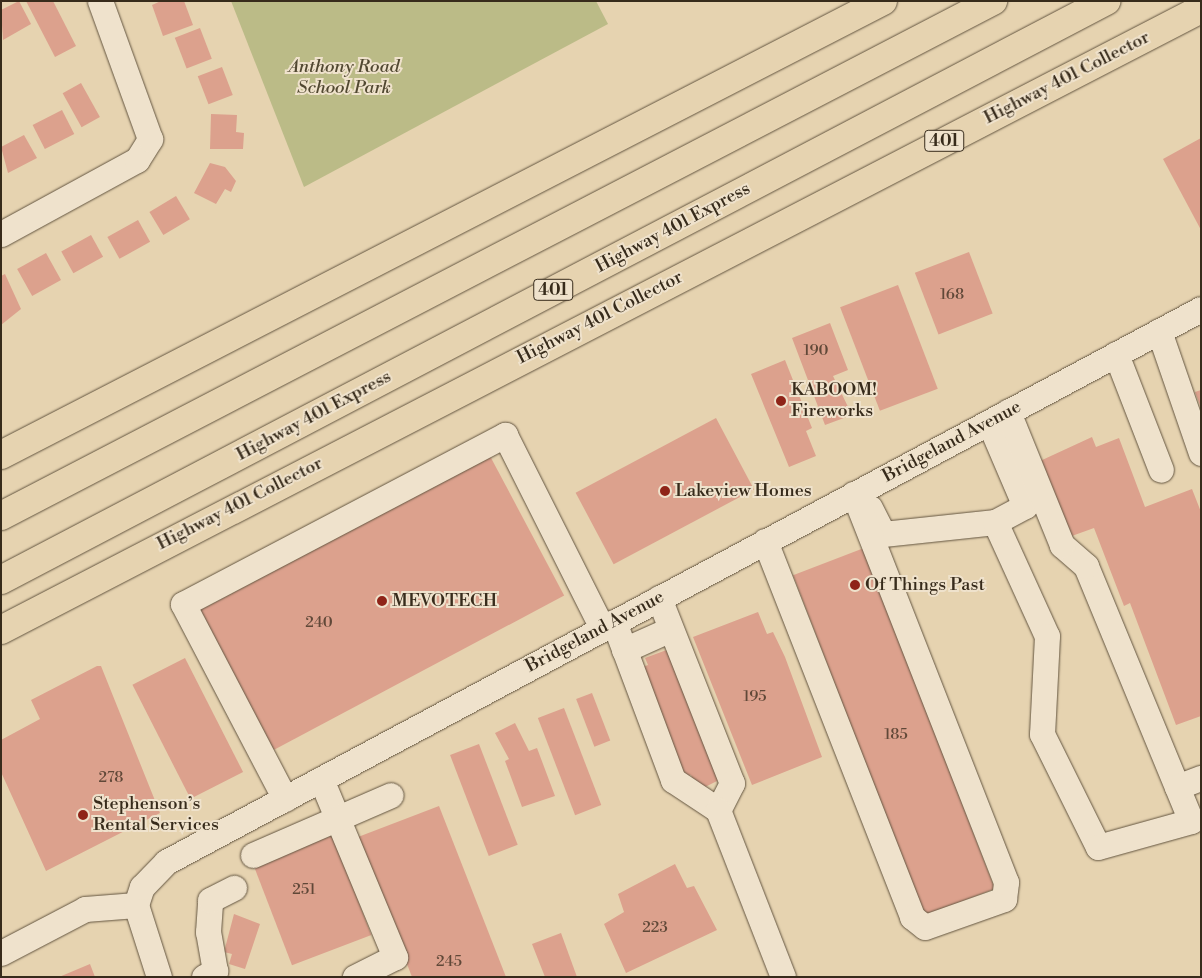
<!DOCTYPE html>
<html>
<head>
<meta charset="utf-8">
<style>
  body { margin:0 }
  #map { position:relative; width:1202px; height:978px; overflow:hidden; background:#e6d3b0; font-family:"Libre Bodoni",serif }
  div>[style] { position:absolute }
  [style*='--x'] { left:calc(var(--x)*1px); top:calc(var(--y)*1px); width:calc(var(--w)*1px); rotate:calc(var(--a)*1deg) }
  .green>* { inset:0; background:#bbbb87 }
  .building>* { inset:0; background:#dca18d; transform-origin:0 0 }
  .roads { filter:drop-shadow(0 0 1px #635540) drop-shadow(0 0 1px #635540) }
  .minor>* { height:25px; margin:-12.5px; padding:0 12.5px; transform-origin:12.5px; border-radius:12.5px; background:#efe2cc }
  .highway>* { height:28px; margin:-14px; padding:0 14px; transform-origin:14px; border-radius:14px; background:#e6d3b0 }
  .dots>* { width:14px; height:14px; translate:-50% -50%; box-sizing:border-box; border:2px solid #efe2cc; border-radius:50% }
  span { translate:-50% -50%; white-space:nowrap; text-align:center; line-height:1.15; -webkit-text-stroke:4px #efe2cc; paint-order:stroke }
  .number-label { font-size:15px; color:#604838 }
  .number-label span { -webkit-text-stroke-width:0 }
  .shield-label span { padding:1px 4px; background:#efe2cc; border:1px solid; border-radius:4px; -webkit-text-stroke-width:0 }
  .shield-label { font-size:16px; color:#372b1b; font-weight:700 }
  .park-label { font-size:18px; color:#514831; font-style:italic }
  .street-label { font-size:18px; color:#372b1b }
  .poi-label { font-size:18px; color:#372b1b }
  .left { translate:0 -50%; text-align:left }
  .frame { position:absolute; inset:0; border:2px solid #372b1b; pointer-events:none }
</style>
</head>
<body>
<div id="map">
  <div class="green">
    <div style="clip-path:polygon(231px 1px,596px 1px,608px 24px,304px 187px)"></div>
  </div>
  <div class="building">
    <div style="clip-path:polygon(19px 1px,31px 24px,3px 40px,1px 10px)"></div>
    <div style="clip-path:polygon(26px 1px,53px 1px,76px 46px,55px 57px)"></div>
    <div style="clip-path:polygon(161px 1px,184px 1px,193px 25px,163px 36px,152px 5px)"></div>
    <div style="left:200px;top:28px;width:33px;height:27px;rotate:69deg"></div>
    <div style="left:222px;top:67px;width:30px;height:26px;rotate:69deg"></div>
    <div style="left:81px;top:83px;width:39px;height:21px;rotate:61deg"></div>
    <div style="left:62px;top:110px;width:27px;height:33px;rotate:63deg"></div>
    <div style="clip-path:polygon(211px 114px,237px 115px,236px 132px,244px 133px,243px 149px,210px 149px)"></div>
    <div style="clip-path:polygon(24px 135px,37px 158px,8px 173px,1px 147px)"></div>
    <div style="clip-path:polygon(1201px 138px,1201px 230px,1163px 159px)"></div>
    <div style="clip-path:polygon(210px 163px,225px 167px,236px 181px,231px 192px,225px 189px,216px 204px,194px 193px)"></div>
    <div style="left:176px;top:196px;width:27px;height:31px;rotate:59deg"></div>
    <div style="left:138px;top:220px;width:25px;height:35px;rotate:61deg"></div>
    <div style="left:91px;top:235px;width:25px;height:34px;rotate:61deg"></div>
    <div style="left:969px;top:252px;width:66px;height:58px;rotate:69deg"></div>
    <div style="left:46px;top:253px;width:31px;height:33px;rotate:61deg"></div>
    <div style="clip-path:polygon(5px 274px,21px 309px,1px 325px,1px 276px)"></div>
    <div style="left:898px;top:285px;width:111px;height:62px;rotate:69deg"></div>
    <div style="clip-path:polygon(830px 323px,848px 370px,833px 376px,852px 415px,825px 425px,792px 338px)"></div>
    <div style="clip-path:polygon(785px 360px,812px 428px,806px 431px,816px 456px,789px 467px,751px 374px)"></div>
    <div style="clip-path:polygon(1201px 390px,1201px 408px,1195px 392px)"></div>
    <div style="left:716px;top:418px;width:81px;height:159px;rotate:62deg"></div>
    <div style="clip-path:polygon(1092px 437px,1096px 447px,1119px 438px,1145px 507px,1192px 489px,1201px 512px,1201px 716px,1176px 725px,1130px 603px,1124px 606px,1094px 528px,1069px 537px,1040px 461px)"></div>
    <div style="left:490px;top:456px;width:158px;height:329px;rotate:62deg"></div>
    <div style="left:864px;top:548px;width:365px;height:76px;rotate:69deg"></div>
    <div style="clip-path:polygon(758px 612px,767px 634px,773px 632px,785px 657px,822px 757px,752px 785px,693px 637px)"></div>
    <div style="clip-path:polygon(672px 648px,723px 778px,697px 791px,691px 775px,681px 779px,637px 669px,648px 665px,645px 658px)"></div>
    <div style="left:185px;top:658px;width:128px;height:59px;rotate:63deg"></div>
    <div style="clip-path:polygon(97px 666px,101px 666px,160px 813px,46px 871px,1px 772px,1px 740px,40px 719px,31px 700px)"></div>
    <div style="left:592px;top:693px;width:51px;height:17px;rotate:69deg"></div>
    <div style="left:564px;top:708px;width:104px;height:28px;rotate:69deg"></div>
    <div style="clip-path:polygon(515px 723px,529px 751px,537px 748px,555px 796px,522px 807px,505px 761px,509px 759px,495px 733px)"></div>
    <div style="left:479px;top:744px;width:108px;height:31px;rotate:69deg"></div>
    <div style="clip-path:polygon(439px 806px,506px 977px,412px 977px,358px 837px)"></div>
    <div style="left:333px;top:835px;width:107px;height:85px;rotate:69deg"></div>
    <div style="clip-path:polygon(675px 864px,687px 888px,694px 886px,717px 930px,626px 973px,604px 924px,624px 912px,618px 894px)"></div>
    <div style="clip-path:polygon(234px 914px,260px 924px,245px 969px,229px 964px,232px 954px,224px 952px)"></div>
    <div style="clip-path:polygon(561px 933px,577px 977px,545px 977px,532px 944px)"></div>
    <div style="clip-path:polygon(90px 964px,95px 977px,59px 977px)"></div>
  </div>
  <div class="roads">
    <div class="minor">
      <div style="--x:1;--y:234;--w:155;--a:-28.6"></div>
      <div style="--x:137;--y:160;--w:25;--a:-58"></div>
      <div style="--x:150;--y:139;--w:147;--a:-109.9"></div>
      <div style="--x:1159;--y:331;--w:129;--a:71"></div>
      <div style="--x:1116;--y:354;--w:124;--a:68.8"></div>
      <div style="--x:870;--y:508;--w:29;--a:63"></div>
      <div style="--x:883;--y:534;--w:113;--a:-6.1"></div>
      <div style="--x:995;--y:522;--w:34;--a:-28"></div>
      <div style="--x:1025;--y:506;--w:91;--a:-113.2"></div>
      <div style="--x:995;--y:522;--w:125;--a:65.5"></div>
      <div style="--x:1047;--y:636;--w:98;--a:92.9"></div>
      <div style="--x:1042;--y:734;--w:126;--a:63.6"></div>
      <div style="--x:1098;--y:847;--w:97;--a:-15.6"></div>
      <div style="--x:1191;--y:821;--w:276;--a:-112.4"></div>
      <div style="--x:1086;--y:566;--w:32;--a:-139"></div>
      <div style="--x:1062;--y:545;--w:144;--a:-112.1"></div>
      <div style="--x:765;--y:541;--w:404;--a:68.6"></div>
      <div style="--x:912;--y:917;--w:16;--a:38"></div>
      <div style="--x:925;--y:927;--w:84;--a:-19.5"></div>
      <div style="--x:1004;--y:899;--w:17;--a:-83"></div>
      <div style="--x:1006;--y:882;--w:417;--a:-111.4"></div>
      <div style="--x:659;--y:598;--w:199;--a:68.5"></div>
      <div style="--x:732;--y:783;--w:30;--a:117"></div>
      <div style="--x:614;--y:622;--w:169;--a:69.5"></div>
      <div style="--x:673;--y:780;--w:54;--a:33.7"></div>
      <div style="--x:718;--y:810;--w:179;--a:68.7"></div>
      <div style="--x:624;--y:650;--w:51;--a:-24.1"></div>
      <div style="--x:321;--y:779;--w:193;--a:67.4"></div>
      <div style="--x:395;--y:957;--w:45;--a:153.4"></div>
      <div style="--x:1177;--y:787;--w:26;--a:-21"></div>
      <div style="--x:285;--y:799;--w:220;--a:-117.6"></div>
      <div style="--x:183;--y:604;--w:364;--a:-27.7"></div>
      <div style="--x:505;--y:435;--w:216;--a:63.3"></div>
      <div style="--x:253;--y:855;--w:150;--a:-23.5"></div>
      <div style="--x:1;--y:953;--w:95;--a:-27.6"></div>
      <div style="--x:85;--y:909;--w:51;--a:-4.5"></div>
      <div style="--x:159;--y:977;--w:76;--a:-107.7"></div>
      <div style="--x:136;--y:905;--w:19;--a:-72"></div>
      <div style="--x:142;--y:887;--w:35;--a:-46"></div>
      <div style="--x:166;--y:862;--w:1173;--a:-28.12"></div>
      <div style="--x:204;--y:977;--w:13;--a:-29"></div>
      <div style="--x:215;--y:971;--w:40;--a:-100"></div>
      <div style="--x:208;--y:932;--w:32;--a:-86"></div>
      <div style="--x:210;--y:900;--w:27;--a:-27"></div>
    </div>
    <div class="highway">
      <div style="--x:1;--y:455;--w:992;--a:-27.24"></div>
      <div style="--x:1;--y:516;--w:1118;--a:-27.44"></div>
      <div style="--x:1;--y:580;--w:1248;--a:-27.65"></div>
      <div style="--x:1;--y:630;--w:1351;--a:-27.36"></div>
    </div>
  </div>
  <div class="dots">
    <div style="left:781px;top:401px;background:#8f2418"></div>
    <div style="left:665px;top:491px;background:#8f2418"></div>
    <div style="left:855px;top:585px;background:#8f2418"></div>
    <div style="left:382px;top:601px;background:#8f2418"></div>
    <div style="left:83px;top:815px;background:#8f2418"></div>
  </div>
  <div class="number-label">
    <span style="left:952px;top:295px">168</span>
    <span style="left:816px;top:351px">190</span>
    <span style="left:319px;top:623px">240</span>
    <span style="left:755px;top:697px">195</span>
    <span style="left:896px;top:735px">185</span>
    <span style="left:111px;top:778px">278</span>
    <span style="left:304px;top:890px">251</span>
    <span style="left:655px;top:928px">223</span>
    <span style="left:449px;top:962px">245</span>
  </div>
  <div class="shield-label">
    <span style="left:944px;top:141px">401</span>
    <span style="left:553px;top:290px">401</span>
  </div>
  <div class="park-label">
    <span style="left:344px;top:78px">Anthony Road<br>School Park</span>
  </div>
  <div class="street-label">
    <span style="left:1067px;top:78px;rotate:-27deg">Highway 401 Collector</span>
    <span style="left:673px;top:228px;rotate:-28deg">Highway 401 Express</span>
    <span style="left:600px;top:318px;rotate:-27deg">Highway 401 Collector</span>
    <span style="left:314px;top:416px;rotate:-28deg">Highway 401 Express</span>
    <span style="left:952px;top:442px;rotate:-28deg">Bridgeland Avenue</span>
    <span style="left:240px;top:504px;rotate:-27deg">Highway 401 Collector</span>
    <span style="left:595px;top:632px;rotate:-28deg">Bridgeland Avenue</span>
  </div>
  <div class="poi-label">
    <span class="left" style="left:791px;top:401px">KABOOM!<br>Fireworks</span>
    <span class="left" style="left:675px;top:491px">Lakeview Homes</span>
    <span class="left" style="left:865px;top:585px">Of Things Past</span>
    <span class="left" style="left:392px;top:601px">MEVOTECH</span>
    <span class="left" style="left:93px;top:815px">Stephenson’s<br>Rental Services</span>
  </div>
  <div class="frame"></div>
</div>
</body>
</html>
